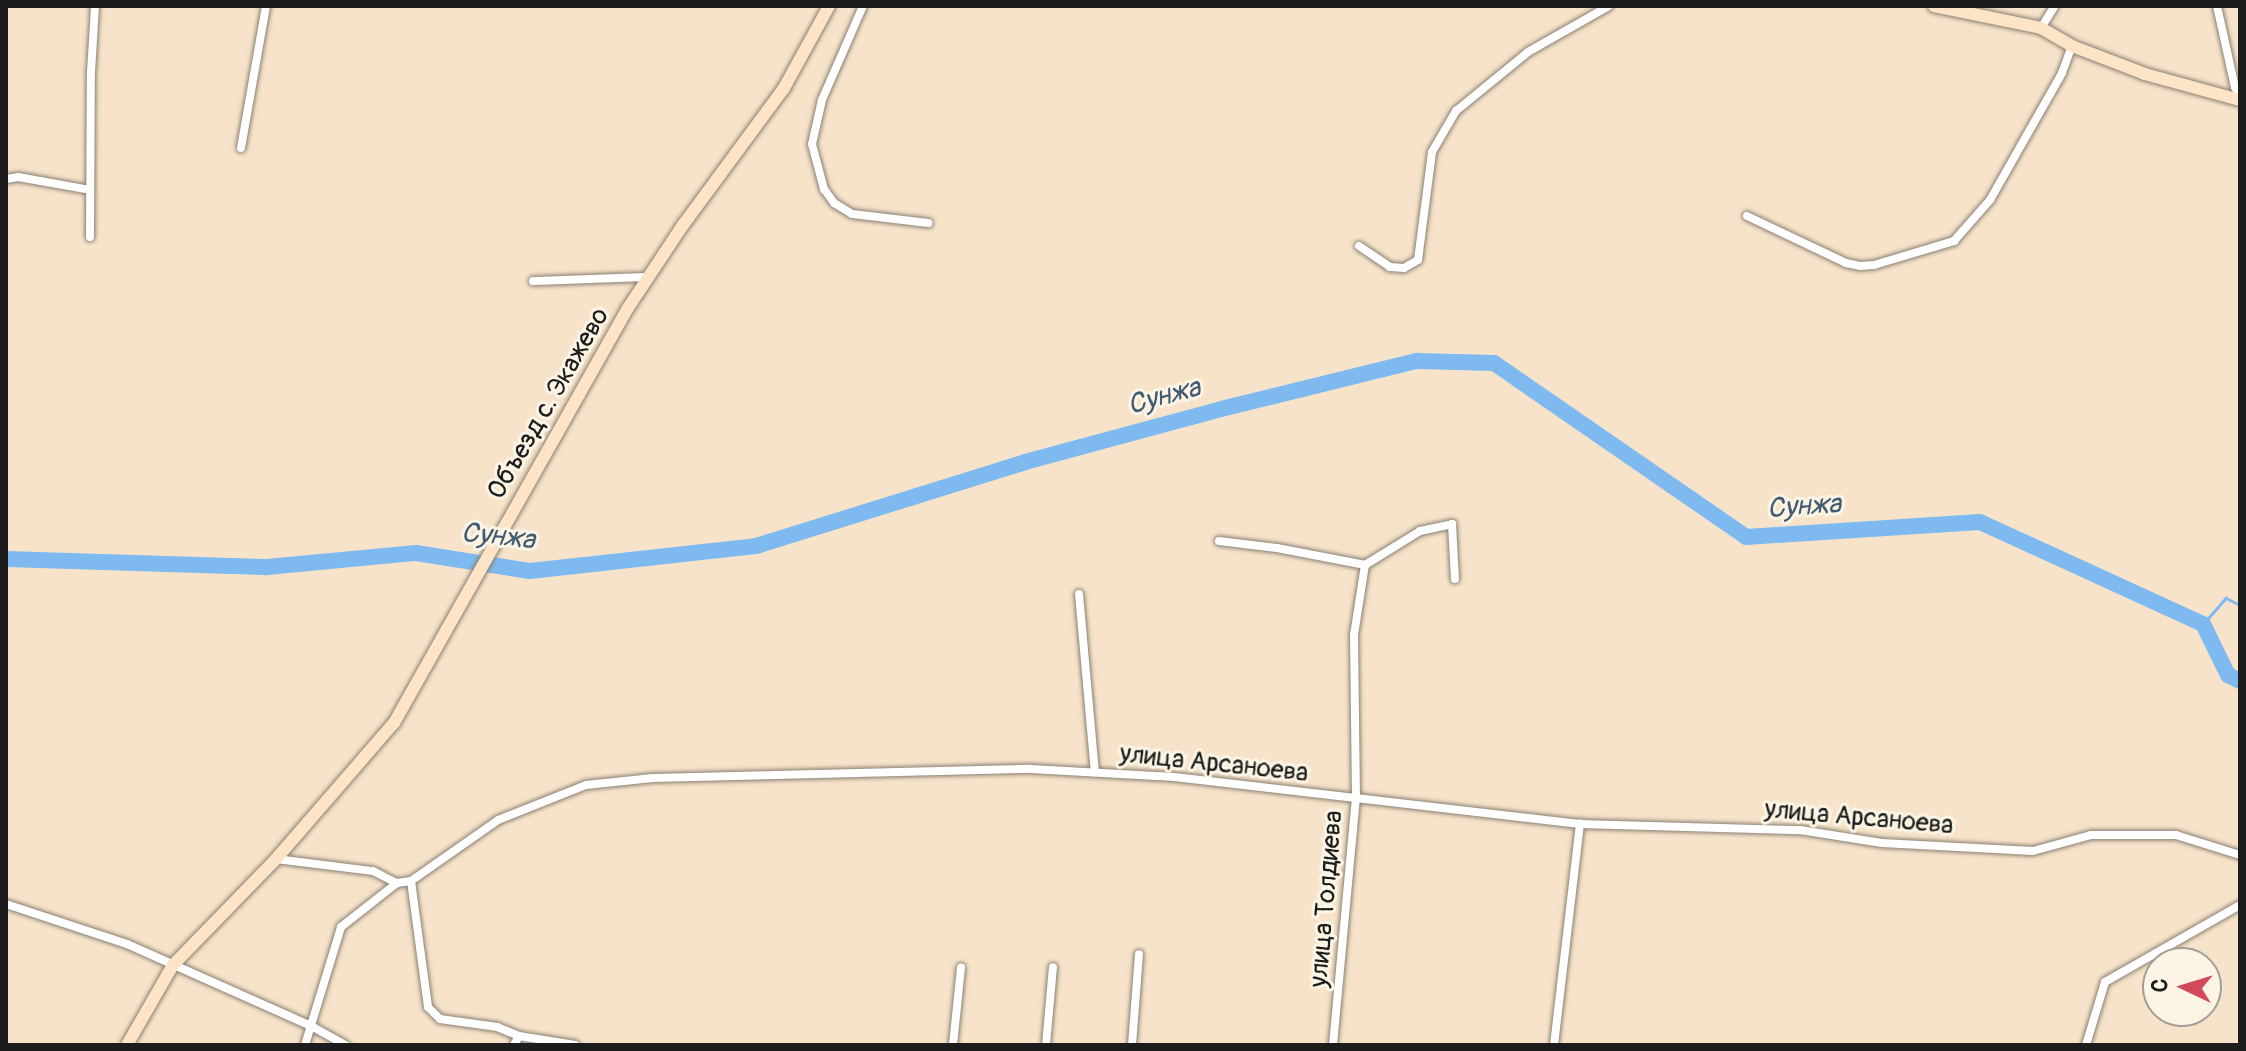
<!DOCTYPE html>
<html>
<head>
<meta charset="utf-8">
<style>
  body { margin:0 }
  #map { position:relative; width:2246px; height:1051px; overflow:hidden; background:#f7e3ca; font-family:Pangolin,sans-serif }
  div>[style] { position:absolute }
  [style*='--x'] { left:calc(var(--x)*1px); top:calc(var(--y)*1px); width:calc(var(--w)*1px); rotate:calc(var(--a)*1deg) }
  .stream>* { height:3px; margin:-1.5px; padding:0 1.5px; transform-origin:1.5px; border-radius:1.5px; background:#7ebaf0 }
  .river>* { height:16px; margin:-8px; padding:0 8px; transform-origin:8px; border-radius:8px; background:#7ebaf0 }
  .roads { filter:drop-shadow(0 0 2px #8a8073) drop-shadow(0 0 2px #8a8073) }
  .street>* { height:8px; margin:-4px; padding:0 4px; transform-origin:4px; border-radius:4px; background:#fff }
  .secondary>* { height:12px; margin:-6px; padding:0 6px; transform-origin:6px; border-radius:6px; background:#fee4c6 }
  span { translate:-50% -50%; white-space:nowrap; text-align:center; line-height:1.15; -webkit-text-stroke:6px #fcf5e5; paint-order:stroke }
  .street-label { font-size:26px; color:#1c1c1c }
  .water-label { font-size:28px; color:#435b71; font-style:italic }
  .frame { position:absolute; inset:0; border:8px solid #1c1c1c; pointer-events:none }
  .north { position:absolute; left:2142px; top:947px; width:80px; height:80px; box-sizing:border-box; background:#fcf5e5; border:2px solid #a29e95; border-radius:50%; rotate:274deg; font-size:22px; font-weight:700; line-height:32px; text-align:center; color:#1c1c1c }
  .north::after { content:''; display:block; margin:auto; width:28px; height:36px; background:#d1495b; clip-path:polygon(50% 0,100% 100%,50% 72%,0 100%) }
</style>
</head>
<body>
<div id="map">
  <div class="stream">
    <div style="--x:2203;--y:624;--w:35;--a:-49"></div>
    <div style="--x:2226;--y:598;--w:16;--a:27"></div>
  </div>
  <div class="river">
    <div style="--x:6;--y:559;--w:261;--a:1.8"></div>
    <div style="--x:267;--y:567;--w:150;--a:-5.4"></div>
    <div style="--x:416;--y:553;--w:115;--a:9"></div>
    <div style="--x:530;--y:571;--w:227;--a:-6.3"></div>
    <div style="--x:756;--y:546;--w:282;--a:-17.3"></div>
    <div style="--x:1025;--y:462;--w:203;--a:-15.1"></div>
    <div style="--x:1221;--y:409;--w:202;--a:-13.8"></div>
    <div style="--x:1417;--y:361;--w:77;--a:1.5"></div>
    <div style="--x:1494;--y:363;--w:306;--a:34.6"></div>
    <div style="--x:1746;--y:537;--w:234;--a:-3.7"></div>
    <div style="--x:1980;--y:522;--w:245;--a:24.6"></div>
    <div style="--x:2203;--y:624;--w:57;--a:63.9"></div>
    <div style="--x:2228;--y:675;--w:13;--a:27"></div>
  </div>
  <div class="roads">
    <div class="street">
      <div style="--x:863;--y:6;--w:103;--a:113.6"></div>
      <div style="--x:822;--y:100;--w:45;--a:102.8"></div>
      <div style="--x:812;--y:144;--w:47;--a:75.1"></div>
      <div style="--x:824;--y:189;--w:17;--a:54"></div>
      <div style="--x:834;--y:203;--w:21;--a:31"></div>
      <div style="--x:852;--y:214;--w:77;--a:6.8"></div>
      <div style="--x:2217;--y:6;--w:83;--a:77.5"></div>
      <div style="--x:2235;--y:87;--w:10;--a:61"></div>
      <div style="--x:2041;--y:28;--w:26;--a:-58"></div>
      <div style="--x:241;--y:148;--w:144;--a:-80"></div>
      <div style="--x:6;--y:179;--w:12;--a:-9"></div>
      <div style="--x:18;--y:177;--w:73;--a:10.2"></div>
      <div style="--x:1747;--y:216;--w:110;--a:25.4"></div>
      <div style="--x:1846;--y:263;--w:14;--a:12"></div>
      <div style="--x:1860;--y:266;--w:14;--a:-4"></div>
      <div style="--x:1874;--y:265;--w:84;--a:-16.7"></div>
      <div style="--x:1954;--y:241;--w:55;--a:-48.7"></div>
      <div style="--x:1990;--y:200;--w:146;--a:-60.4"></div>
      <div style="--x:2062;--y:73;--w:29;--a:-70"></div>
      <div style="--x:90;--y:237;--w:165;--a:-89.7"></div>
      <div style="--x:91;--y:72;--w:66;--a:-86.5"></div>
      <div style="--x:1359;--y:246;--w:37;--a:34"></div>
      <div style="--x:1390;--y:267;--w:14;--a:4"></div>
      <div style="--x:1404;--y:268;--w:16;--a:-30"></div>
      <div style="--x:1418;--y:260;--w:109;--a:-82.6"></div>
      <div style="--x:1432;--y:152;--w:48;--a:-59.7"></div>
      <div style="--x:1456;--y:111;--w:93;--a:-39.3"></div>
      <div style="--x:1528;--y:52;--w:93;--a:-29.6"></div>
      <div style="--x:533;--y:281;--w:115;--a:-2"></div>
      <div style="--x:1219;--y:541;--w:58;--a:6.9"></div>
      <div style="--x:1277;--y:548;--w:90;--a:10.9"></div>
      <div style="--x:1365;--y:565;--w:65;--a:-31.7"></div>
      <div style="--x:1420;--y:531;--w:33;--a:-12"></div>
      <div style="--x:1452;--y:524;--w:55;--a:86.9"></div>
      <div style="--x:1079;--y:594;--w:179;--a:84.9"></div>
      <div style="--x:276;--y:859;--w:98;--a:7.1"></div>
      <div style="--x:373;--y:871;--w:27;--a:27"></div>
      <div style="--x:411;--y:881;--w:127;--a:82.3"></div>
      <div style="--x:428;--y:1007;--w:17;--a:45"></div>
      <div style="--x:440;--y:1019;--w:58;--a:8"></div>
      <div style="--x:497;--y:1027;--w:24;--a:22"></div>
      <div style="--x:6;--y:904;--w:127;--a:18.3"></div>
      <div style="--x:127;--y:944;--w:204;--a:24"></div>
      <div style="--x:313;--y:1027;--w:37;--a:29"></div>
      <div style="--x:305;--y:1045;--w:123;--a:-73"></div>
      <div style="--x:341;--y:927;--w:71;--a:-38.2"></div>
      <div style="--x:397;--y:883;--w:14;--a:-8"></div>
      <div style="--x:411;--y:881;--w:106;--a:-35"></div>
      <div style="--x:498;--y:820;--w:95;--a:-21.7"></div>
      <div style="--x:586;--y:785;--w:67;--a:-6"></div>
      <div style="--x:653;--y:778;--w:378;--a:-1.4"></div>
      <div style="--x:1031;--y:769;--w:143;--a:3.2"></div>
      <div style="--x:1174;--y:777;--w:409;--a:6.6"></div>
      <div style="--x:1580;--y:824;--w:220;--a:1.6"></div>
      <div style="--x:1800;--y:830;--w:83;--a:9"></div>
      <div style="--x:1882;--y:843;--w:151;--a:3"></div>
      <div style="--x:2033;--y:851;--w:60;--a:-15.4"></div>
      <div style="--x:2091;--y:835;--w:85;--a:0"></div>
      <div style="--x:2176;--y:835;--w:67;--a:17.4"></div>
      <div style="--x:514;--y:1045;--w:10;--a:-61"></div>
      <div style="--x:519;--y:1036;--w:57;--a:9.1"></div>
      <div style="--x:953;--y:1045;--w:78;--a:-84.1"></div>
      <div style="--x:1046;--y:1045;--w:78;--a:-84.9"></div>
      <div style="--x:1132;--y:1045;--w:91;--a:-85.6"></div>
      <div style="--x:1333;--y:1045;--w:247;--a:-84.7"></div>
      <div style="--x:1356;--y:799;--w:164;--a:-90.7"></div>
      <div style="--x:1354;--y:635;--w:71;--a:-81.1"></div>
      <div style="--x:1554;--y:1045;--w:223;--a:-83.3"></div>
      <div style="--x:2086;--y:1045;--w:66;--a:-73.2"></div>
      <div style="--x:2105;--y:982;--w:155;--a:-29.7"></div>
    </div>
    <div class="secondary">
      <div style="--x:1934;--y:6;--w:109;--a:11.6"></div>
      <div style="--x:2041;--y:28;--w:36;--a:30"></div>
      <div style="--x:2072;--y:46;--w:78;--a:21"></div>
      <div style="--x:2145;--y:74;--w:98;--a:15.3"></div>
      <div style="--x:127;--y:1045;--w:92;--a:-60.1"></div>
      <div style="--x:173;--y:965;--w:148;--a:-45.8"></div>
      <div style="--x:276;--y:859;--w:180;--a:-49.1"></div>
      <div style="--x:394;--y:723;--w:476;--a:-60.6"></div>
      <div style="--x:628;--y:308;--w:100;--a:-56.5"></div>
      <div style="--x:683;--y:225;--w:170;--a:-53.6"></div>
      <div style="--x:784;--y:88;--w:94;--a:-61.2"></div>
    </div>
  </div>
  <div class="street-label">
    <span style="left:549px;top:404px;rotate:-60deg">Объезд с. Экажево</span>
    <span style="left:1214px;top:764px;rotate:6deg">улица Арсаноева</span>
    <span style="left:1859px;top:818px;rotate:5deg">улица Арсаноева</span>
    <span style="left:1327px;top:899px;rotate:-85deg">улица Толдиева</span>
  </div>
  <div class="water-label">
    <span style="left:1164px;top:397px;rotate:-15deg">Сунжа</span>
    <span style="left:1804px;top:507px;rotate:-4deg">Сунжа</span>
    <span style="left:498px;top:537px;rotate:6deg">Сунжа</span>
  </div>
  <div class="frame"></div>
  <div class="north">С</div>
</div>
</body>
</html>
